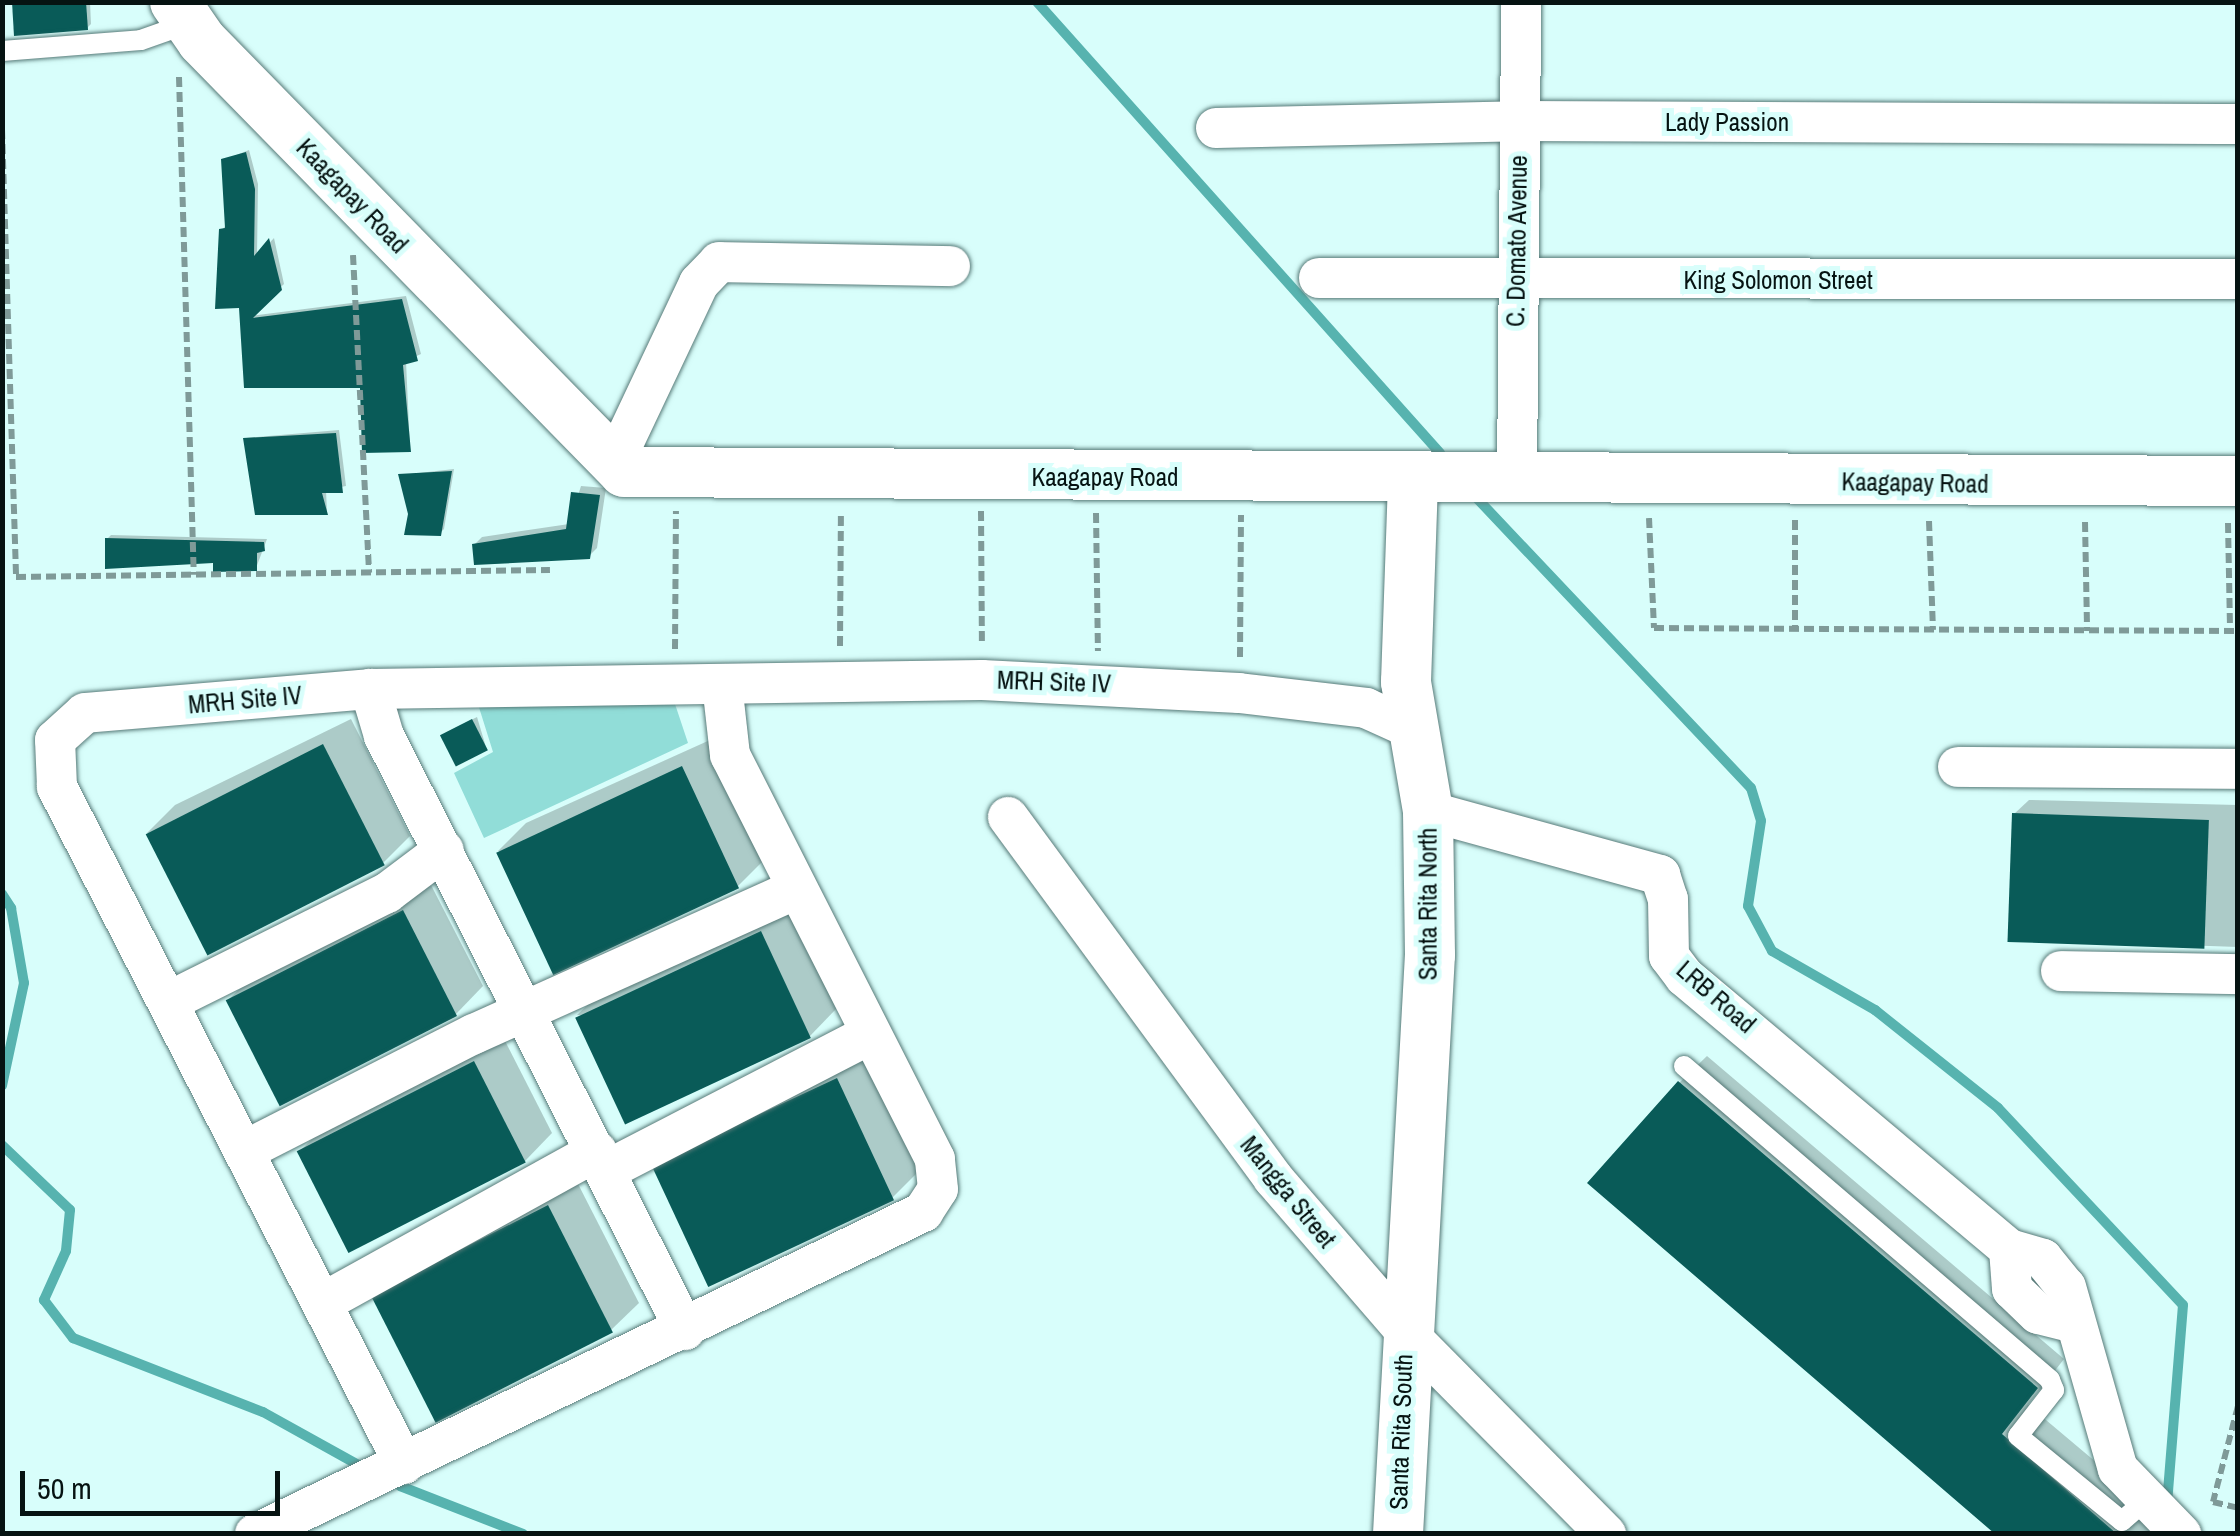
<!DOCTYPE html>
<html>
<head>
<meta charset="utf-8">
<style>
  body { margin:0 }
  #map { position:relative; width:2240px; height:1536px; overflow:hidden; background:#d8fefb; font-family:"Archivo Narrow",sans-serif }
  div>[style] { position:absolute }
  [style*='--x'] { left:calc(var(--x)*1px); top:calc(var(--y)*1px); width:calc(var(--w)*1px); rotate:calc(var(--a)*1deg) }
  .green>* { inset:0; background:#91ddd8 }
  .shadow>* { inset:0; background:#0003 }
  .stream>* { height:10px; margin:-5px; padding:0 5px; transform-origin:5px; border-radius:5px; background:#57b3af }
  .building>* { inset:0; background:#095b58; transform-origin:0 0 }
  .path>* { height:6px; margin-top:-3px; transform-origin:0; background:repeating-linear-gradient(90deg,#7f9a98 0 10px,transparent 0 15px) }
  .roads { filter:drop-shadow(0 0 2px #577a78) drop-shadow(0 0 2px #577a78) }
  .service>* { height:20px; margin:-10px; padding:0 10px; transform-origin:10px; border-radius:10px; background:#fff }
  .minor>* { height:40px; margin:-20px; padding:0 20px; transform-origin:20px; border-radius:20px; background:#fff }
  .tertiary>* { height:50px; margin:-25px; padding:0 25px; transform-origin:25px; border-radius:25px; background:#fff }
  span { translate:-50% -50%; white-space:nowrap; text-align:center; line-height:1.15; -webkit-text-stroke:10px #d8fefb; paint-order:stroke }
  .street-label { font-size:25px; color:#061312 }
  .frame { position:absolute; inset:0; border:5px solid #061312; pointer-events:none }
  .scale { position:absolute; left:20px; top:1471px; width:260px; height:45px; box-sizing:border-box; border:5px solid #061312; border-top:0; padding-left:12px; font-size:30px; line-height:35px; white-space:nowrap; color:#061312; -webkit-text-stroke:8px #d8fefb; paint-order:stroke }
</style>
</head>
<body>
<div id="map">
  <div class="green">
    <div style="clip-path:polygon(672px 695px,688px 743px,484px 838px,454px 773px,493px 752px,477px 701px)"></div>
  </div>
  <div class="shadow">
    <div style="clip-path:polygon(14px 2px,90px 2px,91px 24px,87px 28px)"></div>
    <div style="clip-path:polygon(249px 150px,258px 184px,257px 256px,274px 238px,284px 284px,251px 316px,406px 296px,421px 354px,406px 361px,410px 449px,363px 385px,246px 386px,241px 305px,222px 230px,227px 224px,224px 160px)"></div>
    <div style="clip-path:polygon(339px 430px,346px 486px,326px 490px,327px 512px,246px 438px)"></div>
    <div style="clip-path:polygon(454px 469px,444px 529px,440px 533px,410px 514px,401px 475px)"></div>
    <div style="clip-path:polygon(581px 486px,606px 488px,597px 548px,589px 556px,474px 545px,482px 537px,569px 524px)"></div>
    <div style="clip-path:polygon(111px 535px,267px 539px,256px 568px,107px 539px)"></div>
    <div style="clip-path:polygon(477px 717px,486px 747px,447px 732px)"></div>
    <div style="clip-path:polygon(351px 719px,410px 836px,383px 863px,147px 833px,175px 805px)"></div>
    <div style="clip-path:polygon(710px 740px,765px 859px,738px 886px,498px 851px,526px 823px)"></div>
    <div style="clip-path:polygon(2029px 800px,2238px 805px,2238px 947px,2011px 939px,2014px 814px)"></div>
    <div style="clip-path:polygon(431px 885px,483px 986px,456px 1014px,228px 1000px,256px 973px)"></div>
    <div style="clip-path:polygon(789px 905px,837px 1008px,810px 1036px,577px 1015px,605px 988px)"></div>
    <div style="clip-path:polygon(502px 1035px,552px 1133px,525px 1161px,300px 1151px,327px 1124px)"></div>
    <div style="clip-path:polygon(865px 1053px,920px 1170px,892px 1198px,658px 1172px,686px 1145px)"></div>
    <div style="clip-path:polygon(1707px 1056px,2064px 1359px,2028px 1405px,2166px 1521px,2156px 1534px,1999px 1534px,1679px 1083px)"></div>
    <div style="clip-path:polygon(576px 1180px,639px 1303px,611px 1330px,377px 1302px,404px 1275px)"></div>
  </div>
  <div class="stream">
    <div style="--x:1037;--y:2;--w:605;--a:48.22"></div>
    <div style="--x:1471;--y:492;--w:407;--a:46.6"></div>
    <div style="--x:1751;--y:788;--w:34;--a:73"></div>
    <div style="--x:1761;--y:821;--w:86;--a:98.7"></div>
    <div style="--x:1748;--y:906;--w:51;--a:61.9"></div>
    <div style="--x:1772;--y:951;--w:119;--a:29.8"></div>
    <div style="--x:1875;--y:1010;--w:157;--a:38.5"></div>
    <div style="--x:1998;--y:1108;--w:270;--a:46.8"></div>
    <div style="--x:2183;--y:1305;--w:199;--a:94.6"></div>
    <div style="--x:2;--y:894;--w:17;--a:57"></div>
    <div style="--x:11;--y:908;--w:76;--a:80.2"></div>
    <div style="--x:24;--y:983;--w:105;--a:102.1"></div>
    <div style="--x:2;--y:1145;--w:94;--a:43.7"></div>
    <div style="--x:70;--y:1210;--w:41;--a:95.6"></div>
    <div style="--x:66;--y:1251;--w:54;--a:114.2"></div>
    <div style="--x:44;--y:1300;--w:48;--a:52.7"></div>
    <div style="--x:73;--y:1338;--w:204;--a:21.3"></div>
    <div style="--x:263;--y:1412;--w:111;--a:29.1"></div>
    <div style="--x:400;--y:1486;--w:132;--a:21.3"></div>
  </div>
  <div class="building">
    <div style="clip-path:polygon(12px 2px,86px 2px,88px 30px,14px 36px)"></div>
    <div style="clip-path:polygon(246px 152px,255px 189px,254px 256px,269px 238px,282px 290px,253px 318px,402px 299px,418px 361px,403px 365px,411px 452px,362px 453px,360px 388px,244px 388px,239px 308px,215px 309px,219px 229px,225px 228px,221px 159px)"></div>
    <div style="clip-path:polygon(336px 433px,343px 493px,322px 493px,328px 515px,255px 515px,243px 438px)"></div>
    <div style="clip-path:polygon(452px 471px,441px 536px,404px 535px,408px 514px,398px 474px)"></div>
    <div style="clip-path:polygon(571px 492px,600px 495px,590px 559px,474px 565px,472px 544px,566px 529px)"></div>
    <div style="clip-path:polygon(105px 538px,264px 542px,265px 551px,257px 553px,257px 571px,213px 572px,213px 563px,105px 569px)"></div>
    <div style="left:472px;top:719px;width:35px;height:36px;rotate:63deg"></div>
    <div style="left:323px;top:744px;width:136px;height:199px;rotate:63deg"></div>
    <div style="left:682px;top:766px;width:135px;height:205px;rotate:65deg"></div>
    <div style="left:2012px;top:813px;width:197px;height:129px;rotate:2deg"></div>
    <div style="left:403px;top:910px;width:119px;height:199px;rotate:63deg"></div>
    <div style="left:761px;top:931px;width:118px;height:205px;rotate:65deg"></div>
    <div style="left:474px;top:1061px;width:114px;height:199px;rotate:63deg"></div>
    <div style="left:837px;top:1078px;width:135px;height:205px;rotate:65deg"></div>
    <div style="clip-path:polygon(1678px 1081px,2038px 1388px,2002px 1434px,2117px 1534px,1995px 1534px,1587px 1183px)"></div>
    <div style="left:548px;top:1205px;width:143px;height:199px;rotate:63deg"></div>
  </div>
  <div class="path">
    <div style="--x:179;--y:77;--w:498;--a:88.3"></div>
    <div style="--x:2;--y:129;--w:448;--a:88.2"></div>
    <div style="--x:16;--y:577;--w:534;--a:-0.75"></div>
    <div style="--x:353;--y:255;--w:318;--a:87.1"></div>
    <div style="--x:981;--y:511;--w:133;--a:89.6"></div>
    <div style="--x:1096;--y:513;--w:138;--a:89.2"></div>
    <div style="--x:1649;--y:518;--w:110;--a:87.4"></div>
    <div style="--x:1654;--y:628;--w:584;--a:0.29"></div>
    <div style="--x:1795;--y:520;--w:109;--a:90"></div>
    <div style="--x:1929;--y:521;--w:109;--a:87.9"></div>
    <div style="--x:2085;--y:522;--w:109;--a:88.9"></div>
    <div style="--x:2228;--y:523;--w:108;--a:88.9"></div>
    <div style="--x:840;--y:646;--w:133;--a:-89.6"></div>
    <div style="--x:675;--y:649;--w:138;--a:-89.6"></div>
    <div style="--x:1240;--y:657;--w:142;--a:-89.6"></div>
    <div style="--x:2238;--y:1406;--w:99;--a:104.6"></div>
    <div style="--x:2213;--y:1502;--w:26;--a:13"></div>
  </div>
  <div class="roads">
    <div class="service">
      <div style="--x:2;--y:51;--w:139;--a:-4.5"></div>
      <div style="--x:141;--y:40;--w:51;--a:-19.5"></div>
      <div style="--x:1684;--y:1066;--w:482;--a:40.6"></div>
      <div style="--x:2050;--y:1380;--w:11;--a:68"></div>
      <div style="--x:2054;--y:1390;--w:58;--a:128"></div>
      <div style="--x:2018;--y:1436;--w:134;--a:39.3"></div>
      <div style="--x:2122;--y:1521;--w:30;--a:-41"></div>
    </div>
    <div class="minor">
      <div style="--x:1216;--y:128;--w:302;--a:-1.3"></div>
      <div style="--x:1518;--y:121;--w:720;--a:0.24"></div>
      <div style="--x:1319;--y:278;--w:919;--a:0.06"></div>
      <div style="--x:613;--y:465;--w:201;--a:-64.7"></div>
      <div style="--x:699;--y:283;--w:29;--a:-46"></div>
      <div style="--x:719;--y:262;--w:231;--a:1"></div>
      <div style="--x:1517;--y:479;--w:477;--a:-89.5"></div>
      <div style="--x:370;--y:689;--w:49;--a:73.4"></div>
      <div style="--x:384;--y:736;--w:666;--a:63.13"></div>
      <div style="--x:1958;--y:767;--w:280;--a:0.4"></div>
      <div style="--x:1428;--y:811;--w:241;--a:15.4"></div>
      <div style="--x:1660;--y:875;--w:25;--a:72"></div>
      <div style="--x:1668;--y:899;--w:57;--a:89"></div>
      <div style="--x:1669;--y:956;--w:26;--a:53"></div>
      <div style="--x:1685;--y:977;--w:423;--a:40"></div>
      <div style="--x:1008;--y:817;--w:448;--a:53.7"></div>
      <div style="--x:1273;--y:1178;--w:202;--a:49.2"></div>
      <div style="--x:1405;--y:1331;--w:286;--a:45.3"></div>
      <div style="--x:2061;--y:971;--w:177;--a:1"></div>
      <div style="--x:168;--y:1002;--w:245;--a:-26.5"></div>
      <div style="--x:387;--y:893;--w:71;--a:-37"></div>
      <div style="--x:244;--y:1151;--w:258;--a:-27"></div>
      <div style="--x:474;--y:1034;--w:353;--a:-24.2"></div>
      <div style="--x:605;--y:1171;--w:297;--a:-27.3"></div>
      <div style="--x:322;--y:1303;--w:314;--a:-28.9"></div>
      <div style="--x:2071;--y:1322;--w:34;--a:-166"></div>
      <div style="--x:2038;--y:1314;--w:36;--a:-136"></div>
      <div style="--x:2012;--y:1289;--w:40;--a:-94.3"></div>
      <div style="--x:2009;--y:1249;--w:35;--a:16"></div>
      <div style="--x:2043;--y:1259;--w:36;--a:51"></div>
      <div style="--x:2066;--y:1287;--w:189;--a:74.1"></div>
      <div style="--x:2118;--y:1469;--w:91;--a:45.9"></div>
      <div style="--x:404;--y:1464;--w:761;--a:-117.14"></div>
      <div style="--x:57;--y:787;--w:47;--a:-92.4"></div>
      <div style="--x:55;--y:740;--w:40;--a:-42"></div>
      <div style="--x:85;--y:713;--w:286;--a:-4.8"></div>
      <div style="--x:370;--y:689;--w:612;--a:-0.84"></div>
      <div style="--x:982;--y:680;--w:257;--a:2.9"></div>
      <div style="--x:1239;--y:693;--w:128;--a:6.7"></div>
      <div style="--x:1366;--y:708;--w:51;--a:24.5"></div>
      <div style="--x:255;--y:1534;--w:742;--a:-25.74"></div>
      <div style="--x:923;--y:1212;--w:27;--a:-57"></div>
      <div style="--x:938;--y:1189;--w:30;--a:-96"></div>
      <div style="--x:935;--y:1159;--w:453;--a:-116.9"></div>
      <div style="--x:730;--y:755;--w:71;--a:-96.4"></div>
    </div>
    <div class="tertiary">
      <div style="--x:175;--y:2;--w:47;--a:55.3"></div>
      <div style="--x:202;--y:41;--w:603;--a:45.6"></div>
      <div style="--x:624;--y:472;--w:1614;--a:0.32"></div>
      <div style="--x:1398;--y:1534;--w:580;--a:-86.84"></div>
      <div style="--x:1430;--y:955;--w:144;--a:-90.8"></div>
      <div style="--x:1428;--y:811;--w:131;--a:-99.7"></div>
      <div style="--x:1406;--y:682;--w:203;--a:-88"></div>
    </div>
  </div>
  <div class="street-label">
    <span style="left:1727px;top:122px">Lady Passion</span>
    <span style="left:352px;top:196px;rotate:46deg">Kaagapay Road</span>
    <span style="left:1517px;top:241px;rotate:-89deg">C. Domato Avenue</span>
    <span style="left:1778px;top:280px">King Solomon Street</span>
    <span style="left:1105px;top:477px">Kaagapay Road</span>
    <span style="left:1915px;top:483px;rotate:1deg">Kaagapay Road</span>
    <span style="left:1054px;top:682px;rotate:2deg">MRH Site IV</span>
    <span style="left:245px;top:700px;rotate:-5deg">MRH Site IV</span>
    <span style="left:1428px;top:904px;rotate:-90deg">Santa Rita North</span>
    <span style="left:1716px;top:997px;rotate:41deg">LRB Road</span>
    <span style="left:1288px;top:1192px;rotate:51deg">Mangga Street</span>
    <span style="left:1401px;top:1432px;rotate:-88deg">Santa Rita South</span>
  </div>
  <div class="frame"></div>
  <div class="scale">50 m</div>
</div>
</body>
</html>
